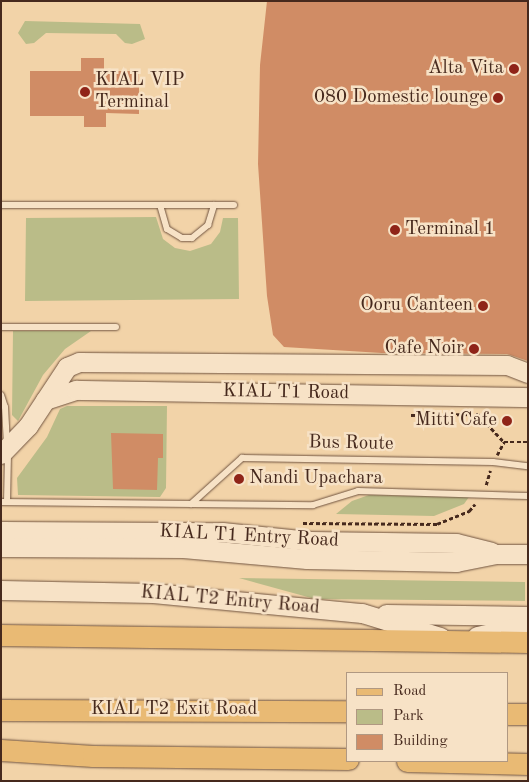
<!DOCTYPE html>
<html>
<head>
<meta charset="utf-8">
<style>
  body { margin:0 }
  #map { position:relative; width:529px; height:782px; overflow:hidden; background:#f2d3a8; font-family:"Old Standard TT",serif }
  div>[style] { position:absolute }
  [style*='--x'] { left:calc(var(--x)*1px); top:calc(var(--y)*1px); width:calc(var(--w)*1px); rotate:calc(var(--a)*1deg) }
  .green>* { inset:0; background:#babc88 }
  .building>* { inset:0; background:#d08c65 }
  .path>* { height:2.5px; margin-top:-1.25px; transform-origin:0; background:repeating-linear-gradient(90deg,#46291d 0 4px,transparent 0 6.5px) }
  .roads { filter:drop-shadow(0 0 1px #715440) drop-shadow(0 0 1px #715440) }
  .service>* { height:6px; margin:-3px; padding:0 3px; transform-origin:3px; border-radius:3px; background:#f7e2c6 }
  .secondary>* { height:19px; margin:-9.5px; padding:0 9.5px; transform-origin:9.5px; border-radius:9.5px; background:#f7e2c6 }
  .primary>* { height:21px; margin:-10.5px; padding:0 10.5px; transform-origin:10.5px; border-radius:10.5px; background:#e9ba74 }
  .dots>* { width:14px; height:14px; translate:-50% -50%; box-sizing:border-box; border:2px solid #f7e2c6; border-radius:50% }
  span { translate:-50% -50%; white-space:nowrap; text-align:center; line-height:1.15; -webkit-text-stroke:5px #f7e2c6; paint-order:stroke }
  .poi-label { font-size:19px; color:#46291d }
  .right { translate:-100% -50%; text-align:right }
  .left { translate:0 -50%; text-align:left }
  .street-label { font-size:19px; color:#46291d }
  .frame { position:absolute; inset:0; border:2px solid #46291d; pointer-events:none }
  .legend { position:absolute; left:346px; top:672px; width:162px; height:90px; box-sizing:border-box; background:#f7e2c6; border:1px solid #b09882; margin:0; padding:6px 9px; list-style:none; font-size:15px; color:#46291d }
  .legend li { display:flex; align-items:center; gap:10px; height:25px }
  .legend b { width:25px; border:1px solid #b09882 }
</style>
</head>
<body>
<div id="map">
  <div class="green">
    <div style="clip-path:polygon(25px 21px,140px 24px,145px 39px,132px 44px,125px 43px,116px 34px,46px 33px,34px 43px,26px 44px,18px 33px)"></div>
    <div style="clip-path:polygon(156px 217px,163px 239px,175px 248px,190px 251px,211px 244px,220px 232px,223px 218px,238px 218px,239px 299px,25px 301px,26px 218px)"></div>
    <div style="clip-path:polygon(13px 331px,91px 331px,65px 349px,43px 375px,18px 421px,12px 415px)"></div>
    <div style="clip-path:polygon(67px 406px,167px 406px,166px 488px,160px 497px,18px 495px,17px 478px,47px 437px,60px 409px)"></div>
    <div style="clip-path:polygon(369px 495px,469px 497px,464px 504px,434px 516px,336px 514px,352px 501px)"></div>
    <div style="clip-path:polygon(239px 578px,525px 582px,525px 601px,315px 599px)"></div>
  </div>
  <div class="building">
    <div style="clip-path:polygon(267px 1px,528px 1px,528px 361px,507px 354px,382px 353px,284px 347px,273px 335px,267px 296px,258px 164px,260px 65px)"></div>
    <div style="clip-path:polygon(81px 58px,104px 58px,104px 71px,139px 71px,139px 114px,106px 113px,106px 127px,84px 127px,84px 116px,30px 116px,30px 71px,81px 71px)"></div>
    <div style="clip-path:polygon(111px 433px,163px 434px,163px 458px,158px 458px,157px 490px,113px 489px)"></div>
  </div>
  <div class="path">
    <div style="--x:411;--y:415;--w:67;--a:-0.9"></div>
    <div style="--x:478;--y:414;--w:38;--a:47"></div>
    <div style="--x:504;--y:442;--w:24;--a:0"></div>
    <div style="--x:497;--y:455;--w:15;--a:-62"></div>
    <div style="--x:486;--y:485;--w:15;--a:-74"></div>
    <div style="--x:303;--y:523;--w:134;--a:0.4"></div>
    <div style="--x:437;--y:524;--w:35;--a:-22"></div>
    <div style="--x:469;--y:511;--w:9;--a:-49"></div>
  </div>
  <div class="roads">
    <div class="service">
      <div style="--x:1;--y:205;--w:233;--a:0"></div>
      <div style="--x:160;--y:205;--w:25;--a:74"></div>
      <div style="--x:167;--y:229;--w:17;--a:31"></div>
      <div style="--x:182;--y:238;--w:10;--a:0"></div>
      <div style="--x:192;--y:238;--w:21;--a:-39"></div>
      <div style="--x:208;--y:225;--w:21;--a:-73"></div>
      <div style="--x:1;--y:327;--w:115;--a:0"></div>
      <div style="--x:1;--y:395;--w:13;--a:72"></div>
      <div style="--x:5;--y:407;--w:34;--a:87"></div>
      <div style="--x:1;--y:502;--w:312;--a:0.6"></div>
      <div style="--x:313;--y:505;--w:47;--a:-17.3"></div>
      <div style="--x:358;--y:491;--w:170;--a:1.7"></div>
      <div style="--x:7;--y:502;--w:49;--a:-88.8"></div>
      <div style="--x:191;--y:504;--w:69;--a:-42"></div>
      <div style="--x:242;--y:458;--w:251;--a:0.9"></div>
      <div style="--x:493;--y:462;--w:35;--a:7"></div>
    </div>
    <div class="secondary">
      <div style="--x:45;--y:400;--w:33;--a:-18"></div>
      <div style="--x:76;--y:390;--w:452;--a:0.9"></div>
      <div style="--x:1;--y:454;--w:39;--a:-46"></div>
      <div style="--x:28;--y:426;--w:71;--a:-56.5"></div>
      <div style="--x:67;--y:367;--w:13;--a:-23"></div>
      <div style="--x:79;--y:362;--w:428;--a:0.4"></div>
      <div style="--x:507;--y:365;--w:22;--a:21"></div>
      <div style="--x:1;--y:531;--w:221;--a:0.3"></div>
      <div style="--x:222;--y:532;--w:88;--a:5.8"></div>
      <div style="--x:310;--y:541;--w:146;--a:0.8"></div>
      <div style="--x:456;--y:543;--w:36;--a:14"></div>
      <div style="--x:1;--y:547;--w:182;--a:0.3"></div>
      <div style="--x:183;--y:548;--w:124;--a:5.1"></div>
      <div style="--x:307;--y:559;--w:149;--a:1.2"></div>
      <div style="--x:456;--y:562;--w:41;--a:-11.3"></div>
      <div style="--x:496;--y:554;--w:32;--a:0"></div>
      <div style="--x:1;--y:590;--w:152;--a:1.1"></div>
      <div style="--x:153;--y:593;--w:210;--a:5.5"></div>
      <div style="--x:362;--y:613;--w:82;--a:17.1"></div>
      <div style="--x:386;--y:614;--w:142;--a:0.8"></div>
      <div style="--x:477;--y:636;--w:52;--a:-12.2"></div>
    </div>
    <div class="primary">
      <div style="--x:1;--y:635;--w:527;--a:0.76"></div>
      <div style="--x:1;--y:710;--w:347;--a:0.2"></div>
      <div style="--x:508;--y:714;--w:20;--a:0"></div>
      <div style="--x:1;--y:750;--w:92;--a:3.7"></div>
      <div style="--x:93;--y:756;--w:255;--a:0.7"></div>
      <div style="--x:407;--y:761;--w:121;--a:1.4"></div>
    </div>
  </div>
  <div class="dots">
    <div style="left:514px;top:69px;background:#8f2418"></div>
    <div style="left:85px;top:92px;background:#8f2418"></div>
    <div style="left:498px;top:98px;background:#8f2418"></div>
    <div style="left:395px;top:230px;background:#8f2418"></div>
    <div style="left:483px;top:306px;background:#8f2418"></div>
    <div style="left:474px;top:349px;background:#8f2418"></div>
    <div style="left:507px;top:421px;background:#8f2418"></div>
    <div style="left:239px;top:479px;background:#8f2418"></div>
  </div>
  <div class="poi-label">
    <span class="right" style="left:504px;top:69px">Alta Vita</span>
    <span class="left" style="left:95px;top:92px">KIAL VIP<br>Terminal</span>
    <span class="right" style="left:488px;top:98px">080 Domestic lounge</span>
    <span class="left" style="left:405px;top:230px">Terminal 1</span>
    <span class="right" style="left:473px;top:306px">Ooru Canteen</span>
    <span class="right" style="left:464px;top:349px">Cafe Noir</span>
    <span class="right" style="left:497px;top:421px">Mitti Cafe</span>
    <span class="left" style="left:249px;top:479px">Nandi Upachara</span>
  </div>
  <div class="street-label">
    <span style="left:286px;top:393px;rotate:1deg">KIAL T1 Road</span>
    <span style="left:351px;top:444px;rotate:1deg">Bus Route</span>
    <span style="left:249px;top:537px;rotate:3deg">KIAL T1 Entry Road</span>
    <span style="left:230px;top:601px;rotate:5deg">KIAL T2 Entry Road</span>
    <span style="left:174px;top:710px">KIAL T2 Exit Road</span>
  </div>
  <div class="frame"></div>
  <ul class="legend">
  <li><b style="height:6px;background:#e9ba74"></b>Road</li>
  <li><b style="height:14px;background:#babc88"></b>Park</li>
  <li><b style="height:14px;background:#d08c65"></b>Building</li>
  </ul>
</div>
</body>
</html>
